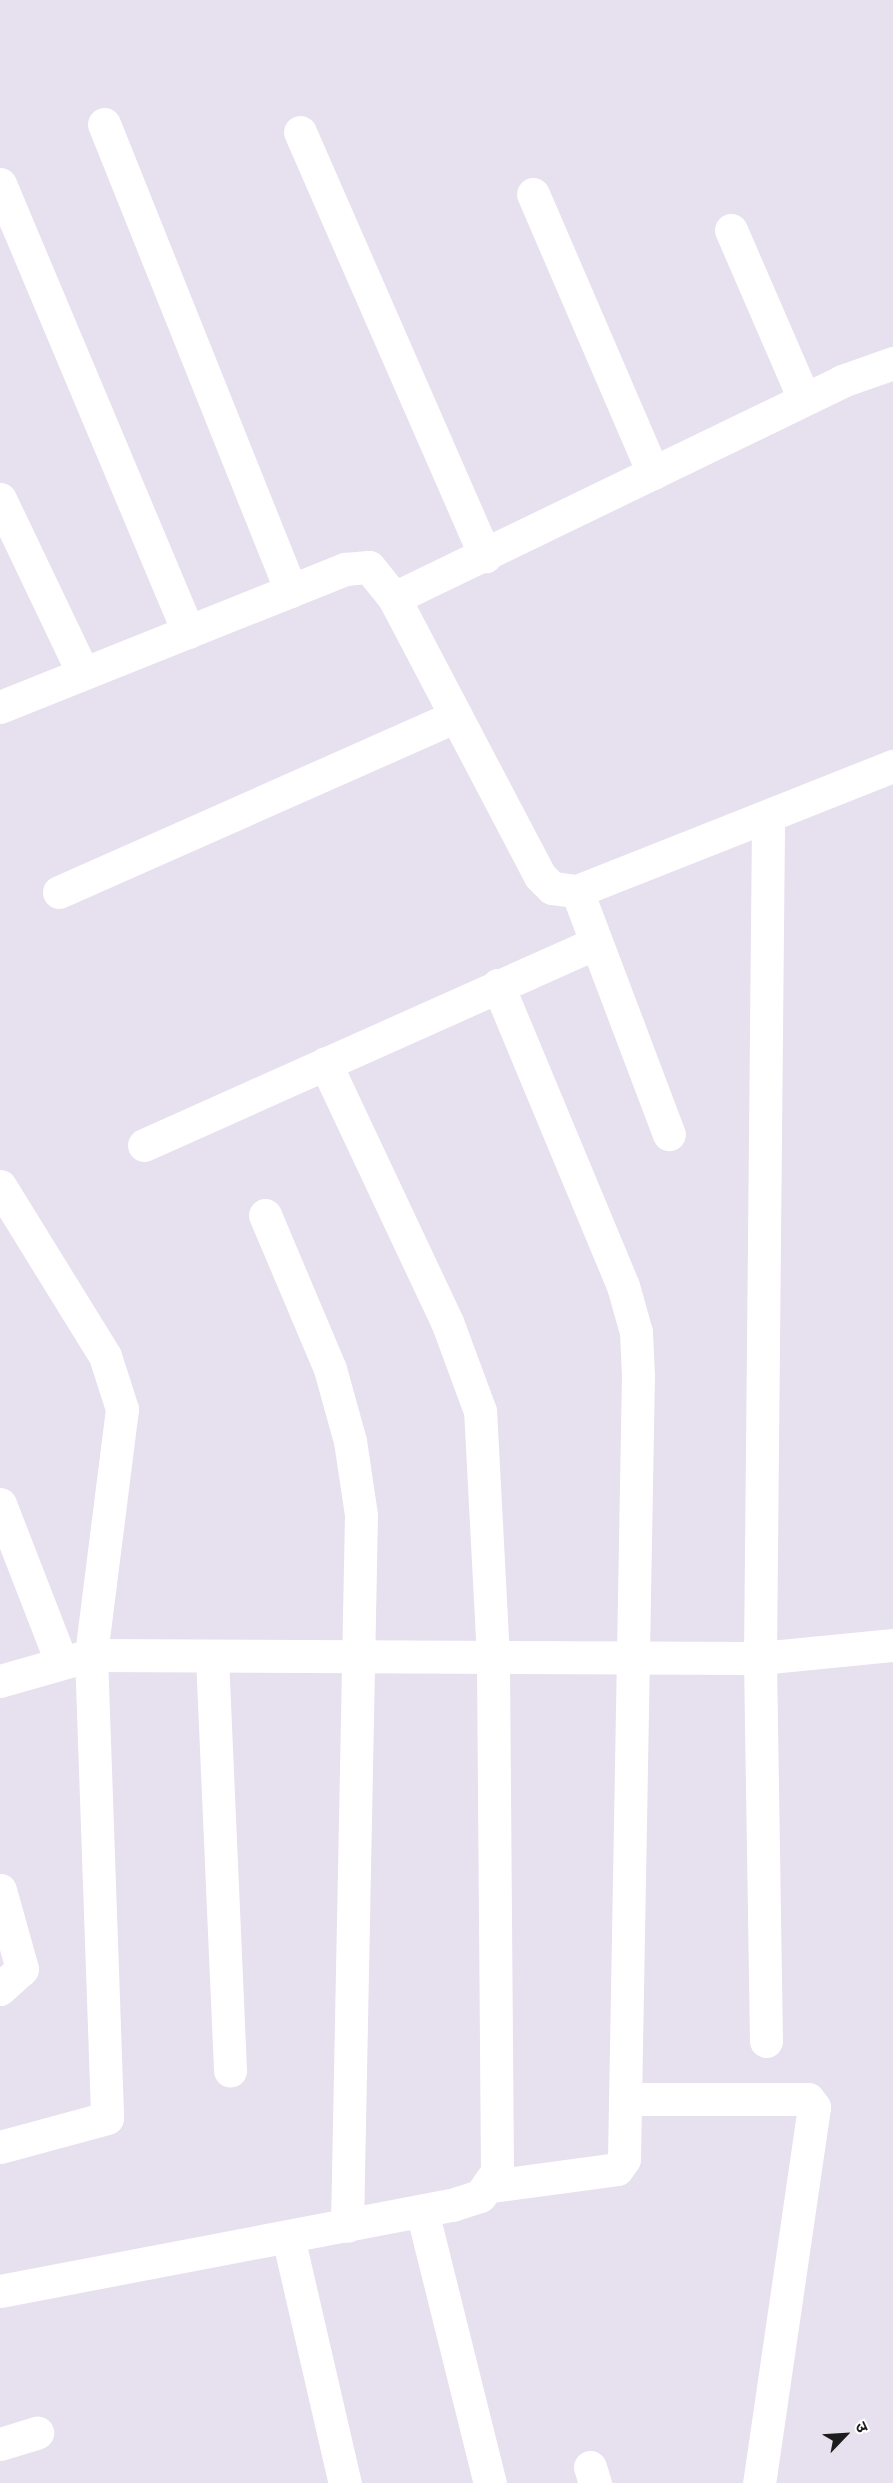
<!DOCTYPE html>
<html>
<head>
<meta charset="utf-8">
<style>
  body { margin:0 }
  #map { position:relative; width:893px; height:2483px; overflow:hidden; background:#e7e0ee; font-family:"Fira Sans","Noto Sans Devanagari",sans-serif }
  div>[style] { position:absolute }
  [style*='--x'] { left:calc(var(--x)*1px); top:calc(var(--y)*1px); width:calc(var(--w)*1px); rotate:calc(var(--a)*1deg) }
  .minor>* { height:33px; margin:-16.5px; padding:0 16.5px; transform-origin:16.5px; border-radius:16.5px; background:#fff }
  span { translate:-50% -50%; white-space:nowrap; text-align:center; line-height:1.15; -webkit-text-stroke:5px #fff; paint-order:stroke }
  .north { position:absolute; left:815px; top:2405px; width:60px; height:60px; -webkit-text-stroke:4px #fff; paint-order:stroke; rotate:65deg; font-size:16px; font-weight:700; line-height:24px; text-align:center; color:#1c1c1c }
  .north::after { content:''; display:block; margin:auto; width:21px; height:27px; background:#1c1c1c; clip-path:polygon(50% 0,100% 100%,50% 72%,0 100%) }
</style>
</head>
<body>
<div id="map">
  <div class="minor">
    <div style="--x:104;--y:124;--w:503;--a:68.18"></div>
    <div style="--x:300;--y:132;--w:463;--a:66.4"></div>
    <div style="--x:0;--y:184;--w:486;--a:67.2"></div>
    <div style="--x:533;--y:194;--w:304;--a:66.7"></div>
    <div style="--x:731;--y:230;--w:184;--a:66.6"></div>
    <div style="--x:0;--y:499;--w:191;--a:64.5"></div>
    <div style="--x:394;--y:598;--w:498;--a:-25.8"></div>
    <div style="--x:842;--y:381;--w:54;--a:-19.4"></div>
    <div style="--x:0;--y:707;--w:372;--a:-21.8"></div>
    <div style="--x:345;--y:569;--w:24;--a:-5"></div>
    <div style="--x:369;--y:567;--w:40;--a:51"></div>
    <div style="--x:394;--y:598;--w:314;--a:62.3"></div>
    <div style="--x:540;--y:876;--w:17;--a:45"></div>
    <div style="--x:552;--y:888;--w:25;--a:7"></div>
    <div style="--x:577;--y:891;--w:340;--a:-21.6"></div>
    <div style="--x:577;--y:891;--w:260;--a:69.3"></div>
    <div style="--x:59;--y:892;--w:434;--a:-23.9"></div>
    <div style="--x:144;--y:1145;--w:493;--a:-24.1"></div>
    <div style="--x:0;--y:1186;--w:200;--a:58.3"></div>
    <div style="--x:105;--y:1356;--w:56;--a:72.2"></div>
    <div style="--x:122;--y:1409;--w:248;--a:97.2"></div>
    <div style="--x:91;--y:1655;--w:463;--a:88"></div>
    <div style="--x:107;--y:2118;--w:111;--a:164.8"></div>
    <div style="--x:265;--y:1215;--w:167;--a:67.1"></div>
    <div style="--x:330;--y:1369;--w:75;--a:74.5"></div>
    <div style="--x:350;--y:1441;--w:75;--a:81.5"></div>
    <div style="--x:361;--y:1515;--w:711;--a:91.13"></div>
    <div style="--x:0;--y:1504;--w:168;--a:68.8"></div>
    <div style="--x:212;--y:1657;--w:414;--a:87.5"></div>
    <div style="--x:0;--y:1681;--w:95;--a:-15.9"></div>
    <div style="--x:91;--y:1655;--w:669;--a:0.26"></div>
    <div style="--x:760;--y:1658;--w:134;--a:-5.6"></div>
    <div style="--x:0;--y:1890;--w:82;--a:74.4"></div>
    <div style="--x:22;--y:1969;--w:30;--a:138"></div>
    <div style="--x:766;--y:2041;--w:383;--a:-90.9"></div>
    <div style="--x:760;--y:1658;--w:841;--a:-89.45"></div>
    <div style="--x:626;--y:2099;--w:182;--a:0"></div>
    <div style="--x:808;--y:2099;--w:10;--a:53"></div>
    <div style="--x:814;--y:2107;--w:380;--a:98.3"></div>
    <div style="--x:492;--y:2186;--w:126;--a:-7.7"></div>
    <div style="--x:617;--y:2169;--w:12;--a:-55"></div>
    <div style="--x:624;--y:2159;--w:783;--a:-88.98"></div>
    <div style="--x:638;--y:1376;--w:44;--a:-92.6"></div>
    <div style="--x:636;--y:1332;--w:48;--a:-105.8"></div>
    <div style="--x:623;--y:1286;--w:326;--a:-112.6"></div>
    <div style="--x:422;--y:2211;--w:280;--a:76"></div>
    <div style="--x:288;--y:2237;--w:253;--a:77"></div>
    <div style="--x:0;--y:2291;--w:460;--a:-10.8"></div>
    <div style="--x:452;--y:2205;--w:29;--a:-18"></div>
    <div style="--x:480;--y:2196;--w:29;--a:-55"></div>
    <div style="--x:497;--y:2172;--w:515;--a:-90.45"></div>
    <div style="--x:493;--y:1657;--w:246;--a:-93"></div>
    <div style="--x:480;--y:1411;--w:95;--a:-110.3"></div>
    <div style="--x:447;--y:1322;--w:286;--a:-115.2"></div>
    <div style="--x:0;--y:2444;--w:39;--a:-17"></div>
    <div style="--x:590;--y:2467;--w:17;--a:73"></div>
  </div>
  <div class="north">उ</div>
</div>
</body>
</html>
